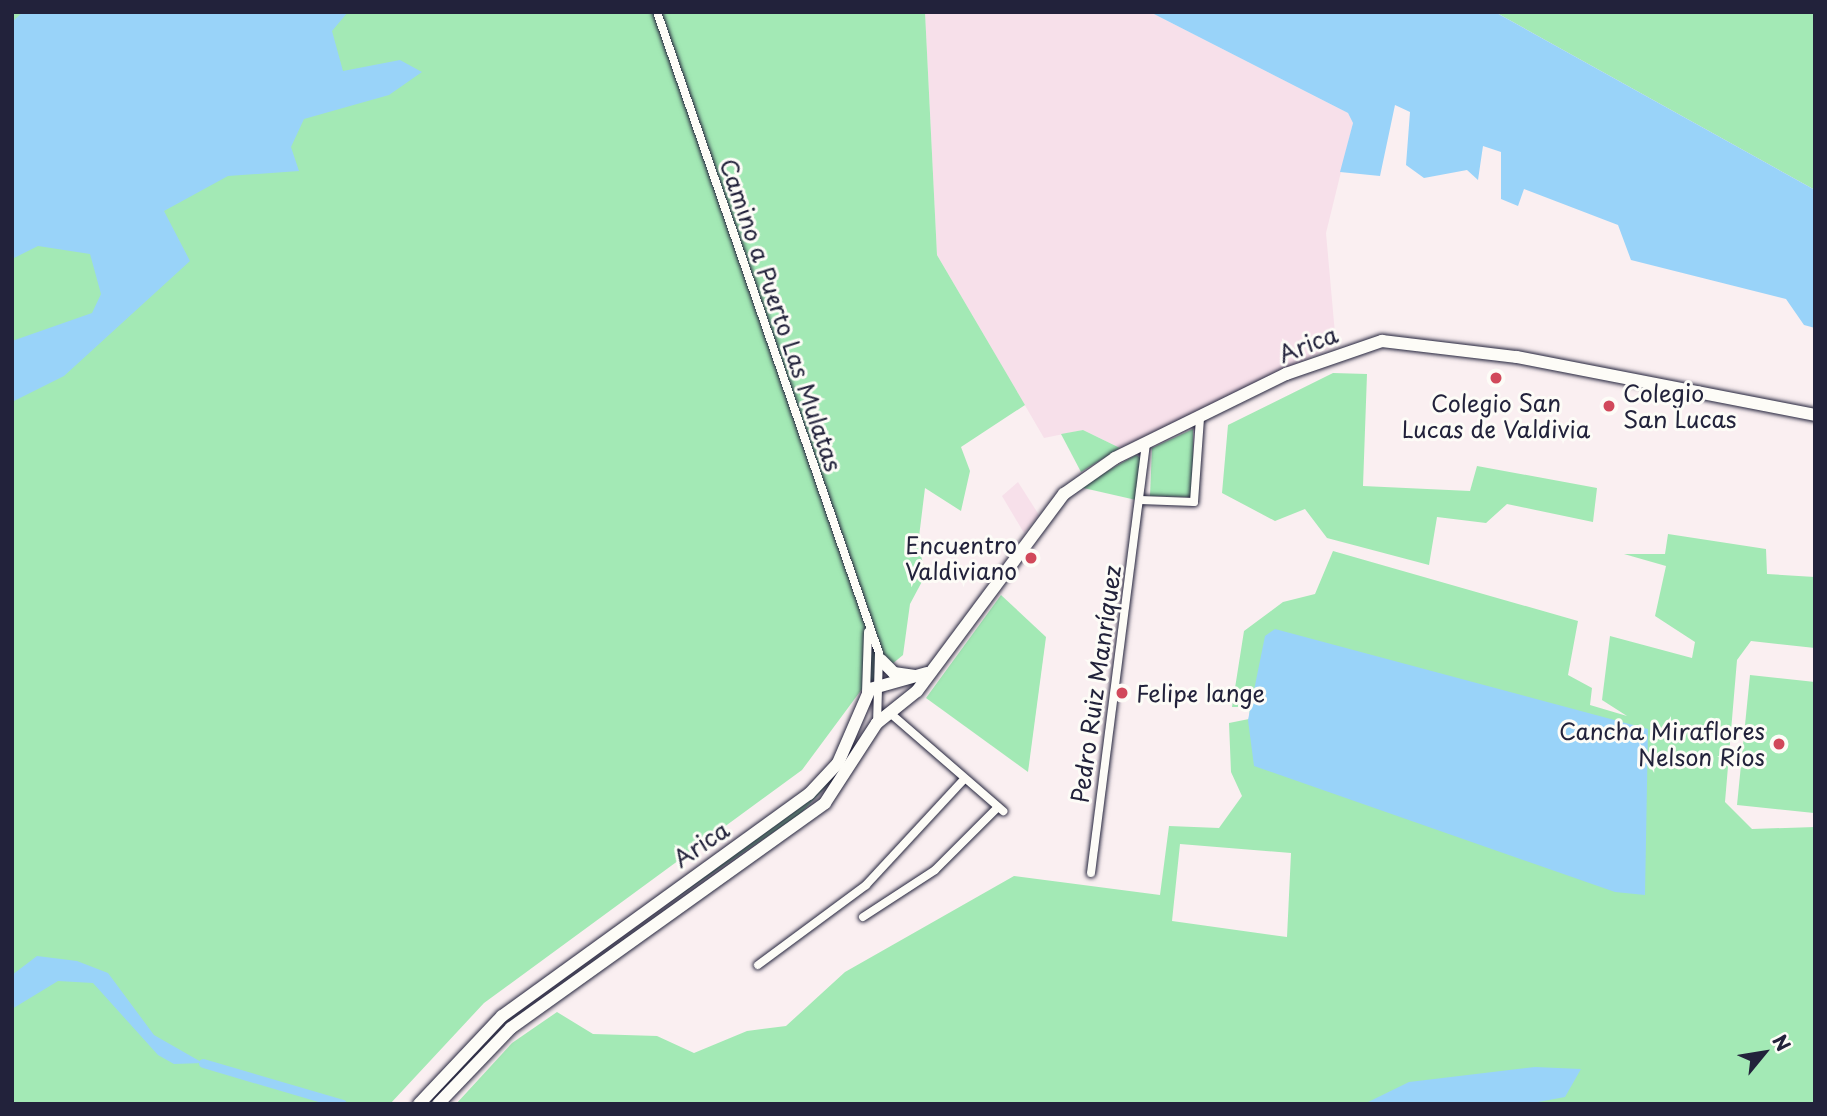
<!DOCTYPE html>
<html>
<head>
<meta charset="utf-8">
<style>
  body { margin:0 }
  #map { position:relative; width:1827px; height:1116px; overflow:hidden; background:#faeff1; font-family:"Playpen Sans",sans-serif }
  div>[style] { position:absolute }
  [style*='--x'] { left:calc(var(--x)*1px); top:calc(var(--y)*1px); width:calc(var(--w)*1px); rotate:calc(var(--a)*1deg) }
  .built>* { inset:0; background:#f7e0ea }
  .green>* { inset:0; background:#a3e9b5 }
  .water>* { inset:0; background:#99d3f9 }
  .canal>* { height:9px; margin:-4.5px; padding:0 4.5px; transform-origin:4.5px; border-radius:4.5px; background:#99d3f9 }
  .roads { filter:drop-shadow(0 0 2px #22223b) drop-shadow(0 0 2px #22223b) }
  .street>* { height:8px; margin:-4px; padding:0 4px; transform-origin:4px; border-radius:4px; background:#fdfcf7 }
  .secondary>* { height:12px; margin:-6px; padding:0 6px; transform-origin:6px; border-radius:6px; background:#fdfcf7 }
  .dots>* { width:19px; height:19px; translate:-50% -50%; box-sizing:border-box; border:4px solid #fdfcf7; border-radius:50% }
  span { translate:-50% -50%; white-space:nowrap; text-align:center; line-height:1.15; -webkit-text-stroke:6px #fdfcf7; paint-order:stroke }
  .street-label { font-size:23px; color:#22223b }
  .poi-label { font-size:23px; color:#22223b }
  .left { translate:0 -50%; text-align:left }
  .right { translate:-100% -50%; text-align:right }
  .frame { position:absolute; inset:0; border:14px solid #22223b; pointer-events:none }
  .north { position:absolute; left:1729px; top:1018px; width:70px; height:70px; -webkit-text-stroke:5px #fdfcf7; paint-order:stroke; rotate:60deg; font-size:19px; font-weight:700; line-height:28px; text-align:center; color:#22223b }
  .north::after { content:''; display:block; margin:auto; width:24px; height:32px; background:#22223b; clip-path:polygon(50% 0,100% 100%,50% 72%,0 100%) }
</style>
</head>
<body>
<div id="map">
  <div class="built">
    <div style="clip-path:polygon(925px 12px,1150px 12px,1348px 113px,1353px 123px,1326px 233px,1336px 345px,1120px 448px,1083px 430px,1044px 438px,937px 255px)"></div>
    <div style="clip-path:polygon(1018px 482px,1039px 515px,1024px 533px,1002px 496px)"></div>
  </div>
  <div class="green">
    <div style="clip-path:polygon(12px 12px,925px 12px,937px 255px,1025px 405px,961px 447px,970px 471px,961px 511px,925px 488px,918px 545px,926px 574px,910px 604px,903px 655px,862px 689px,802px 770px,484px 1003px,390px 1104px,12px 1104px)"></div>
    <div style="clip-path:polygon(1495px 12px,1815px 12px,1815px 190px)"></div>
    <div style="clip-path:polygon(1333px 373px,1367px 374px,1363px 486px,1470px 491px,1477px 466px,1597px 488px,1593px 522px,1507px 504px,1486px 523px,1437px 517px,1429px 565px,1327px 538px,1305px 509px,1275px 521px,1222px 493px,1228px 425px)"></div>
    <div style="clip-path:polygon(1193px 429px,1193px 497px,1150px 496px,1152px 448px)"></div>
    <div style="clip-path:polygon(1083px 430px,1120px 448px,1081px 472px,1061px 434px)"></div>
    <div style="clip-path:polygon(1136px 455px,1142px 459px,1136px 500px,1079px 487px)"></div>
    <div style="clip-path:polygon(evenodd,1668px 534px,1766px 549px,1767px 574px,1815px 577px,1815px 648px,1751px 641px,1737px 660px,1725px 802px,1752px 829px,1815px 827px,1815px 1104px,456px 1104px,512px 1043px,557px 1012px,593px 1034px,657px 1036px,694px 1053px,747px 1031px,786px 1026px,845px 972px,1014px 876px,1160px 895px,1169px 826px,1219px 828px,1242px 796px,1231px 772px,1229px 723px,1249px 719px,1250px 707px,1232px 707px,1244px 631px,1283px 602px,1315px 594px,1333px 551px,1578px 621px,1568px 675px,1592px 688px,1590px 705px,1627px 716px,1602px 700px,1610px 636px,1692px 658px,1695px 642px,1655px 616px,1666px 566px,1624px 554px,1665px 554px,1668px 534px,1180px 844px,1291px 853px,1287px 937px,1172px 921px,1180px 844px)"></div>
    <div style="clip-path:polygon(1001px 595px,1046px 637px,1028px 772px,926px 698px)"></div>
    <div style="clip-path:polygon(1750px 675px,1815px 682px,1814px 813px,1737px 805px)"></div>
    <div style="clip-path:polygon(836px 776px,800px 814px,661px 908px,833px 776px)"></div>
  </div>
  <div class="water">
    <div style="clip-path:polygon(23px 12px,348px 12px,332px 31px,343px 71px,400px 60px,422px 72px,389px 95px,304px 119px,291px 147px,299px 171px,228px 176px,164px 211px,190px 261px,64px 376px,12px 402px,12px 341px,92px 313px,101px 294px,90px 254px,38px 246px,12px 259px,12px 22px)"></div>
    <div style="clip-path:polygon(1150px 12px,1495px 12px,1815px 190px,1815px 328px,1804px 325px,1786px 299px,1631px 260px,1618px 225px,1524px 189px,1518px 206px,1501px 199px,1501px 152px,1483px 146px,1478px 180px,1467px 170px,1424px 178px,1406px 165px,1410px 112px,1395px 105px,1380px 176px,1340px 172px,1353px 123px,1348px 113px)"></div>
    <div style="clip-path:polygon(1275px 629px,1648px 729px,1645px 895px,1615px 892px,1254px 766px,1248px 720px,1265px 636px)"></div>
    <div style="clip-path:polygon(37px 956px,77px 961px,108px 973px,154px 1035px,203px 1063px,174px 1064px,158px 1055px,93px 983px,58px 981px,12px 1009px,12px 975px)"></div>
    <div style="clip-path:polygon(1535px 1067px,1581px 1069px,1565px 1097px,1538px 1102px,1364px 1104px,1409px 1082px)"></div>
  </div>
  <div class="canal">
    <div style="--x:203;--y:1063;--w:145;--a:16.4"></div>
  </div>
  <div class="roads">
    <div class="street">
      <div style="--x:657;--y:12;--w:678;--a:70.9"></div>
      <div style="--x:879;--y:653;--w:70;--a:91.6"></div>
      <div style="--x:1140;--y:500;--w:54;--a:2.1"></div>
      <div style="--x:1194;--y:502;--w:84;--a:-85.9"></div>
      <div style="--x:866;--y:693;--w:61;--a:-88.1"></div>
      <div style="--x:890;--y:713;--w:150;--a:40.9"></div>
      <div style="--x:1091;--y:873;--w:434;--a:-82.7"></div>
      <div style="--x:863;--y:917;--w:86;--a:-33.1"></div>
      <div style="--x:935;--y:870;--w:89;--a:-45"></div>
      <div style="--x:758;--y:965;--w:134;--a:-36.5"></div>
      <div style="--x:866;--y:885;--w:144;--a:-47.2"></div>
    </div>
    <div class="secondary">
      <div style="--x:881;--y:660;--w:18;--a:45"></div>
      <div style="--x:894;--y:673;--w:21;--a:8"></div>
      <div style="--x:419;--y:1104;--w:121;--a:-46.7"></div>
      <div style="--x:502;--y:1016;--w:379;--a:-35.9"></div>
      <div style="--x:809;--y:794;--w:42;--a:-46.9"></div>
      <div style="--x:838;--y:763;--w:81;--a:-66.6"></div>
      <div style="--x:870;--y:689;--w:59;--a:-15.7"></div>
      <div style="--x:438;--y:1104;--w:105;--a:-46.2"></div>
      <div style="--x:511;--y:1028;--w:386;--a:-35.6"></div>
      <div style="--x:825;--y:803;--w:95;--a:-57"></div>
      <div style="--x:877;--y:723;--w:51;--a:-38.7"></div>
      <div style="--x:917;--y:691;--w:246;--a:-53.3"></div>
      <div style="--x:1064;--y:494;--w:62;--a:-35.2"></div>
      <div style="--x:1115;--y:458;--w:191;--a:-26.2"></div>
      <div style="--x:1286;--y:374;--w:102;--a:-19"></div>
      <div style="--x:1382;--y:341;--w:136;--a:6.8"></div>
      <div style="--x:1517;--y:357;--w:304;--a:11"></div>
    </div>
  </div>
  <div class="dots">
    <div style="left:1496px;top:378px;background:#d1495b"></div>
    <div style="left:1609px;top:406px;background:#d1495b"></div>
    <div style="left:1031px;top:558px;background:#d1495b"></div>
    <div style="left:1122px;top:693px;background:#d1495b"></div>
    <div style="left:1779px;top:744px;background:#d1495b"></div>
  </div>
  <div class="street-label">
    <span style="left:781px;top:315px;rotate:71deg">Camino a Puerto Las Mulatas</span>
    <span style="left:1308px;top:344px;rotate:-21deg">Arica</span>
    <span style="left:1096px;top:684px;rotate:-82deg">Pedro Ruiz Manríquez</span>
    <span style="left:701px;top:844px;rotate:-34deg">Arica</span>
  </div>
  <div class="poi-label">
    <span class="left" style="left:1623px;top:406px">Colegio<br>San Lucas</span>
    <span style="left:1496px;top:416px">Colegio San<br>Lucas de Valdivia</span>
    <span class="right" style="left:1017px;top:558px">Encuentro<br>Valdiviano</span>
    <span class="left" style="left:1136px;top:693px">Felipe lange</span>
    <span class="right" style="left:1765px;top:744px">Cancha Miraflores<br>Nelson Ríos</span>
  </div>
  <div class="frame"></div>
  <div class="north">N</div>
</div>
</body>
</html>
